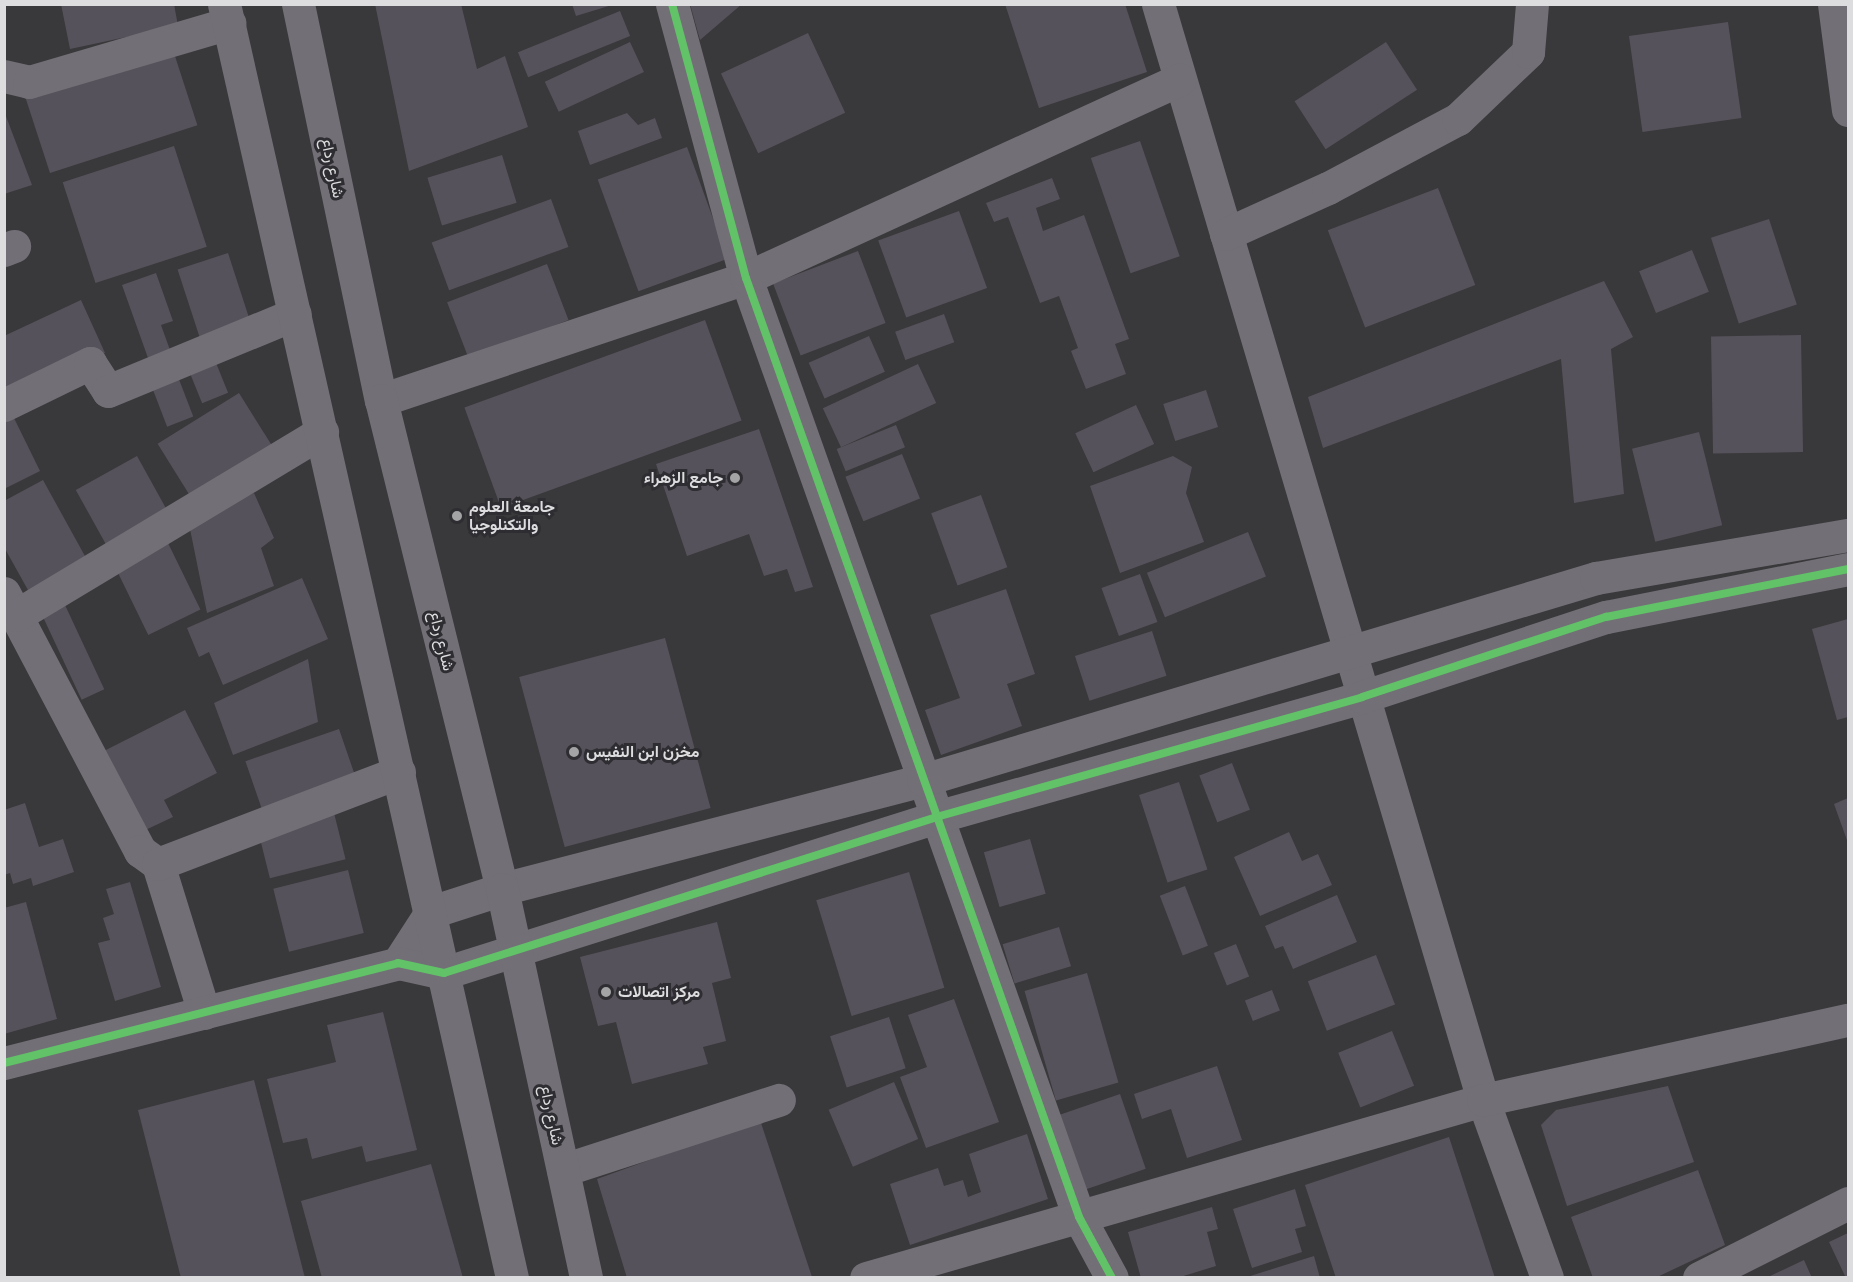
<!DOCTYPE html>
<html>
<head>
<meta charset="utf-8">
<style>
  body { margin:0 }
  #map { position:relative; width:1853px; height:1282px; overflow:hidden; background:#39383a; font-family:"Times New Roman",Vazirmatn,serif }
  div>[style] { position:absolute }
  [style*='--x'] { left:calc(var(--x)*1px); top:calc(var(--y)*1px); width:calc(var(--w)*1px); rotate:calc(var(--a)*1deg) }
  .building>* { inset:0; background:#56525b; transform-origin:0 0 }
  .minor>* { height:33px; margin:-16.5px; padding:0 16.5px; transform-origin:16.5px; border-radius:16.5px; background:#726f76 }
  .major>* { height:33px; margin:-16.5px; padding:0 16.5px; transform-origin:16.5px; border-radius:16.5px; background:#726f76 }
  .cycleway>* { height:8px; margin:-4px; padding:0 4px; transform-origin:4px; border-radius:4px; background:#61c268 }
  .dots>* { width:16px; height:16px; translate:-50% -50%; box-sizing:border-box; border:3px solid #2e2d31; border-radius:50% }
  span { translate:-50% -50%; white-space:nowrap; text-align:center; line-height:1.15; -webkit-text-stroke:6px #2e2d31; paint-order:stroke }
  .street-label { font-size:16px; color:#dddcdf }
  .poi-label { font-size:16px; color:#dddcdf; font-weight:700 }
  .right { translate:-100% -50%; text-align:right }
  .left { translate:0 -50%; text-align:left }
  .frame { position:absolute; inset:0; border:6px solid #dddcdf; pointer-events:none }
</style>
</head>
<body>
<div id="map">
  <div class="building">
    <div style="clip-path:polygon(61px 4px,174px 4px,178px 26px,70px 49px)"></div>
    <div style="clip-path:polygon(375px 4px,461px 4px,477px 69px,505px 56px,528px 127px,409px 171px)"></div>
    <div style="clip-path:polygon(572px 4px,612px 4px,612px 5px,576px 16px)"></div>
    <div style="clip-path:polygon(690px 4px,742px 4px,700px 40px)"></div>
    <div style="clip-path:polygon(1005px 4px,1125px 4px,1147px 72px,1039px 108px)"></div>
    <div style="left:620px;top:11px;width:27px;height:110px;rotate:68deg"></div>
    <div style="left:1728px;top:22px;width:97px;height:100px;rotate:82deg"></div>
    <div style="left:808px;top:33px;width:88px;height:96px;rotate:65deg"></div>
    <div style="left:630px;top:42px;width:33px;height:94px;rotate:65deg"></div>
    <div style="left:1386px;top:42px;width:57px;height:109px;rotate:57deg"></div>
    <div style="left:173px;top:50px;width:79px;height:155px;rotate:72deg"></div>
    <div style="clip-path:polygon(4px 111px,32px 185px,4px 194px)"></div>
    <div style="clip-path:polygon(627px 113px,638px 125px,655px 118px,662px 138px,590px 165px,578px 131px)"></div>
    <div style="left:1140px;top:141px;width:122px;height:52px;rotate:71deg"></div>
    <div style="left:174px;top:146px;width:106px;height:117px;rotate:72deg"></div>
    <div style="left:687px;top:147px;width:119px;height:95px;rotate:70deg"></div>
    <div style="left:502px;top:155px;width:50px;height:78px;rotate:73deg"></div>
    <div style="clip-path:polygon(1052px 178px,1060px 199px,1036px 208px,1043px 231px,1084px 215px,1129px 339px,1115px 344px,1126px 374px,1086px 389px,1071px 351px,1078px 348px,1059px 296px,1040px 303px,1008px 217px,994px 222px,986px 203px)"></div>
    <div style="left:1438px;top:188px;width:104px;height:118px;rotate:69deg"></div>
    <div style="left:551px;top:199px;width:51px;height:127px;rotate:70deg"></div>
    <div style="left:959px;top:211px;width:82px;height:86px;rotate:70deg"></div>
    <div style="left:1769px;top:219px;width:90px;height:61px;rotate:72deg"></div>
    <div style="left:1692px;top:250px;width:45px;height:57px;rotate:68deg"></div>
    <div style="left:858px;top:251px;width:77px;height:91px;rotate:69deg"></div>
    <div style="left:228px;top:253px;width:73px;height:53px;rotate:72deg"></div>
    <div style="left:547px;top:264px;width:60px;height:107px;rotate:69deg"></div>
    <div style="clip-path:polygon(156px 273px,173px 321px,161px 325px,170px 350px,148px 358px,122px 285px)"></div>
    <div style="clip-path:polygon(1604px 281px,1633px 337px,1611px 349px,1624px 494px,1574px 503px,1561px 359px,1323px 448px,1308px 397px)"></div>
    <div style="clip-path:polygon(81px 300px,105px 353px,4px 400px,4px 336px)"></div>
    <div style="left:944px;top:314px;width:30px;height:52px;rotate:70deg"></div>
    <div style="left:705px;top:320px;width:107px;height:256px;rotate:70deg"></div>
    <div style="left:1801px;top:335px;width:117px;height:90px;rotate:89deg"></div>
    <div style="left:869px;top:336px;width:39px;height:66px;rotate:66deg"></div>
    <div style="left:212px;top:353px;width:43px;height:28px;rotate:68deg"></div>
    <div style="left:918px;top:364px;width:43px;height:105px;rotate:65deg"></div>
    <div style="left:175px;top:369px;width:51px;height:28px;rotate:69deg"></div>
    <div style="left:1206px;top:390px;width:39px;height:45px;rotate:72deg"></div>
    <div style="left:239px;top:393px;width:65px;height:96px;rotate:58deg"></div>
    <div style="left:1136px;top:405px;width:43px;height:67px;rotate:65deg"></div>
    <div style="clip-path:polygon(12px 414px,40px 471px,4px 489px,4px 418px)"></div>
    <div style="left:896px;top:425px;width:24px;height:64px;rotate:68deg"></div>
    <div style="clip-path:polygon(759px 429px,813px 587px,795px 592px,787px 569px,764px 576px,749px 534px,687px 556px,656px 464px)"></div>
    <div style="left:1699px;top:432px;width:96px;height:69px;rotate:76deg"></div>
    <div style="left:902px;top:454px;width:48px;height:61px;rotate:68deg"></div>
    <div style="left:137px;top:456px;width:71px;height:70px;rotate:61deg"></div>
    <div style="clip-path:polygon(1173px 456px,1192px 467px,1186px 493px,1204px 542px,1120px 573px,1090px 486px)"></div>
    <div style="clip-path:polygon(43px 480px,91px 567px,33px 599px,4px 547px,4px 501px)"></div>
    <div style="clip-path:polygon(254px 493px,274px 538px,261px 548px,274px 586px,207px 613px,188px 519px)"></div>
    <div style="left:981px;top:495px;width:77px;height:53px;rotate:70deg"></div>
    <div style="left:1248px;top:532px;width:48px;height:109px;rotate:68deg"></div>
    <div style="left:168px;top:543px;width:74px;height:58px;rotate:64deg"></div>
    <div style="left:1140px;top:574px;width:51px;height:41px;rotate:70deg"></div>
    <div style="clip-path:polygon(302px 578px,328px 639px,223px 685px,209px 652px,199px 657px,187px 628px)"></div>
    <div style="clip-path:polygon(1006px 589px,1035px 674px,1007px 684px,1022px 726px,941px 755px,925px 710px,960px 698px,930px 615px)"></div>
    <div style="left:65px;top:605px;width:93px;height:25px;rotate:65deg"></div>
    <div style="clip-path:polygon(1848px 619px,1848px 717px,1837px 720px,1812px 629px)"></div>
    <div style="left:1152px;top:631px;width:47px;height:81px;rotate:72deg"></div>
    <div style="left:665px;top:638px;width:176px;height:151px;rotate:75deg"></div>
    <div style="clip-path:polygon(308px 659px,318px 722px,233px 755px,214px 703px)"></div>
    <div style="clip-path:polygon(185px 710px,217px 773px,164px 800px,173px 817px,139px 833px,100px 753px)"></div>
    <div style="left:339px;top:729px;width:55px;height:99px;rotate:71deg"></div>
    <div style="left:1232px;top:763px;width:50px;height:35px;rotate:69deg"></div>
    <div style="left:1179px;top:782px;width:92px;height:42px;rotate:72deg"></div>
    <div style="clip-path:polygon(1848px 798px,1848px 843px,1834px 804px)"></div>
    <div style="clip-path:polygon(25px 803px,39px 847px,63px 839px,74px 872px,33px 886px,31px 878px,13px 884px,10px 873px,4px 875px,4px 810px)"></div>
    <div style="left:332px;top:805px;width:56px;height:78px;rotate:76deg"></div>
    <div style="clip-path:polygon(1289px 832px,1302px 861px,1318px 854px,1332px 885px,1260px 916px,1234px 857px)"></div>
    <div style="left:1030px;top:839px;width:57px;height:48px;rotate:74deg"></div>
    <div style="left:348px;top:870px;width:65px;height:77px;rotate:76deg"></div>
    <div style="left:909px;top:872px;width:121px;height:97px;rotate:73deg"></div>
    <div style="clip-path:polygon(130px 882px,161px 987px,115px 1001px,98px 943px,110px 940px,103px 918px,114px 914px,106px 889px)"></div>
    <div style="left:1185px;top:886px;width:64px;height:27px;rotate:69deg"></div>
    <div style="clip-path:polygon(1337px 895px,1357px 942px,1293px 969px,1283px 946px,1275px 949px,1265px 926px)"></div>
    <div style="clip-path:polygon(26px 902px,57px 1019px,4px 1034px,4px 908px)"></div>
    <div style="clip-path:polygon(717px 922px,731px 978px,712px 983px,726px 1041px,703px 1047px,708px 1064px,632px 1084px,616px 1022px,598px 1026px,580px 957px)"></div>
    <div style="left:1059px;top:927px;width:41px;height:59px;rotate:73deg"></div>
    <div style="left:1236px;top:944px;width:35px;height:24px;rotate:68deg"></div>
    <div style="left:1376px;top:955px;width:53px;height:73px;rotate:69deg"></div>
    <div style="left:1087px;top:973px;width:114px;height:65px;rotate:74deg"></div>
    <div style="left:1272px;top:990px;width:22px;height:29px;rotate:69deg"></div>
    <div style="clip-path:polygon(954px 999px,999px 1122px,926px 1148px,900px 1077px,927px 1067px,908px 1015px)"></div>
    <div style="clip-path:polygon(383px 1012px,417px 1150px,366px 1162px,362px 1146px,312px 1159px,307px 1138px,283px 1143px,267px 1079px,336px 1062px,327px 1025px)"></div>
    <div style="left:889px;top:1017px;width:54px;height:62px;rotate:72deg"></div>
    <div style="left:1392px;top:1031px;width:59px;height:58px;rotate:68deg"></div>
    <div style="clip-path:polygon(1217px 1066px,1242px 1140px,1187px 1158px,1171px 1109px,1142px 1119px,1134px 1094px)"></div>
    <div style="clip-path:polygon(254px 1080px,305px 1278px,181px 1278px,138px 1110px)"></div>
    <div style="left:894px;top:1082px;width:62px;height:71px;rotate:67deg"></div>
    <div style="clip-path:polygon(1668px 1086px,1694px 1162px,1567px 1206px,1541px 1125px,1556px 1110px)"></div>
    <div style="left:1120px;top:1094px;width:79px;height:69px;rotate:71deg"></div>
    <div style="clip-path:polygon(760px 1120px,812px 1277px,627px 1278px,597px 1179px)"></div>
    <div style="clip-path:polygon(1027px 1134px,1048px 1199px,910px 1245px,890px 1184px,938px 1168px,944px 1186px,963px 1180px,968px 1197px,981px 1192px,969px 1154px)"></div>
    <div style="clip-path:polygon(1449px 1137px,1495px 1278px,1336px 1278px,1305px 1185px)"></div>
    <div style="clip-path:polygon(431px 1164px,463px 1278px,322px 1278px,301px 1201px)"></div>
    <div style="clip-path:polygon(1698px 1170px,1725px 1245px,1655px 1278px,1593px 1278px,1571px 1217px)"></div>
    <div style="clip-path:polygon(1295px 1189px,1306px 1226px,1295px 1229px,1302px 1252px,1252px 1268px,1233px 1209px)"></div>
    <div style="clip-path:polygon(1212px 1207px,1218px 1229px,1207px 1232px,1216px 1266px,1177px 1278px,1141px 1278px,1128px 1232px)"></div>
    <div style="clip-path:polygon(1848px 1233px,1848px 1278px,1846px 1278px,1829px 1242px)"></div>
    <div style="clip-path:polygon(1314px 1256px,1320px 1278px,1247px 1278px,1247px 1277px)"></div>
    <div style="clip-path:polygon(1804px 1260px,1812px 1278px,1766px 1278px)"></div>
  </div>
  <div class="minor">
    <div style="--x:672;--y:4;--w:284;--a:74.9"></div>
    <div style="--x:746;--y:278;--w:996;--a:70.47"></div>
    <div style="--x:1079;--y:1217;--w:69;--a:61.6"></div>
    <div style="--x:1158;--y:4;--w:1143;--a:73.48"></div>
    <div style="--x:1483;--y:1100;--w:189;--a:70.2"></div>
    <div style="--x:1834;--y:4;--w:107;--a:82.5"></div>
    <div style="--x:4;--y:76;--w:26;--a:13"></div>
    <div style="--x:29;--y:82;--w:209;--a:-16.4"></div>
    <div style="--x:1226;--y:234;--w:112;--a:-24.3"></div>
    <div style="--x:1328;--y:188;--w:147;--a:-28"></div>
    <div style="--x:1458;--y:119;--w:97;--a:-43.7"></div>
    <div style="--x:1528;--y:52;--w:48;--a:-85.2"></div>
    <div style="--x:4;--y:250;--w:11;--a:-22"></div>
    <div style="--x:381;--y:400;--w:385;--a:-18.5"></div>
    <div style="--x:746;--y:278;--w:477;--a:-24.6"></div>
    <div style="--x:4;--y:405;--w:96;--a:-26"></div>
    <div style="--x:90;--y:363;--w:33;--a:57"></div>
    <div style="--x:108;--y:391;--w:202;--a:-22.4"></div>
    <div style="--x:4;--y:593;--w:292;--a:62.2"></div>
    <div style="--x:140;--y:851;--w:22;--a:36"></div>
    <div style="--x:158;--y:864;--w:156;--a:72.8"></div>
    <div style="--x:17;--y:615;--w:356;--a:-31"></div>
    <div style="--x:158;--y:864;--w:258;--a:-20.9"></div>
    <div style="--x:398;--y:963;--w:61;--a:-57.1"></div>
    <div style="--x:431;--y:912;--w:75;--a:-17.9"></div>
    <div style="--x:502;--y:889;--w:435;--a:-14.5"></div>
    <div style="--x:923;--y:780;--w:703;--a:-16.71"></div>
    <div style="--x:1596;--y:578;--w:256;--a:-9.7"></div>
    <div style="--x:4;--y:1063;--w:406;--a:-14.2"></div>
    <div style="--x:398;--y:963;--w:47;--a:12.3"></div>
    <div style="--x:444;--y:973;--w:520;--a:-17.56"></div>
    <div style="--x:940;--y:816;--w:438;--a:-15.7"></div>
    <div style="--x:1362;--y:697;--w:257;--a:-18.2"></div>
    <div style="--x:1606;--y:617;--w:247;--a:-11.2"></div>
    <div style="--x:563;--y:1170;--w:227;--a:-18"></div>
    <div style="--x:866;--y:1278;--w:642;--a:-16.09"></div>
    <div style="--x:1483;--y:1100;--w:374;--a:-12.4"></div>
    <div style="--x:1699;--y:1278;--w:167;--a:-26.7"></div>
  </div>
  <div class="major">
    <div style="--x:224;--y:4;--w:1306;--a:77.26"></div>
    <div style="--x:298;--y:4;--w:405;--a:78.2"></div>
    <div style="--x:381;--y:400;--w:504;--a:76.1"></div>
    <div style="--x:502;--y:889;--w:398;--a:77.8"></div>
  </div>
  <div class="cycleway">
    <div style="--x:672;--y:4;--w:284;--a:74.9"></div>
    <div style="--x:746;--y:278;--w:996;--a:70.47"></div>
    <div style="--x:1079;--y:1217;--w:69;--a:61.6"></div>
    <div style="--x:4;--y:1063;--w:406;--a:-14.2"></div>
    <div style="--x:398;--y:963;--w:47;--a:12.3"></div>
    <div style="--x:444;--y:973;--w:520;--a:-17.56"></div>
    <div style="--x:940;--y:816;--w:438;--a:-15.7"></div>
    <div style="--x:1362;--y:697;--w:257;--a:-18.2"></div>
    <div style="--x:1606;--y:617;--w:247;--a:-11.2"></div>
  </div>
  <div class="dots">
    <div style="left:735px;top:478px;background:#a4a3a5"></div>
    <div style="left:457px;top:516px;background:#a4a3a5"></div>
    <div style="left:574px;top:752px;background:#a4a3a5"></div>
    <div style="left:606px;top:992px;background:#a4a3a5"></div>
  </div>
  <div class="street-label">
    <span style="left:332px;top:168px;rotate:78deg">شارع رداع</span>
    <span style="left:441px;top:641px;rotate:76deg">شارع رداع</span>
    <span style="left:551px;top:1115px;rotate:78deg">شارع رداع</span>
  </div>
  <div class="poi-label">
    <span class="right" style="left:723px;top:478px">جامع الزهراء</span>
    <span class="left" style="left:469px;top:516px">جامعة العلوم<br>والتكنلوجيا</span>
    <span class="left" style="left:586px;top:752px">مخزن ابن النفيس</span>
    <span class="left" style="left:618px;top:992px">مركز اتصالات</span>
  </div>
  <div class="frame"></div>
</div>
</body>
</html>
